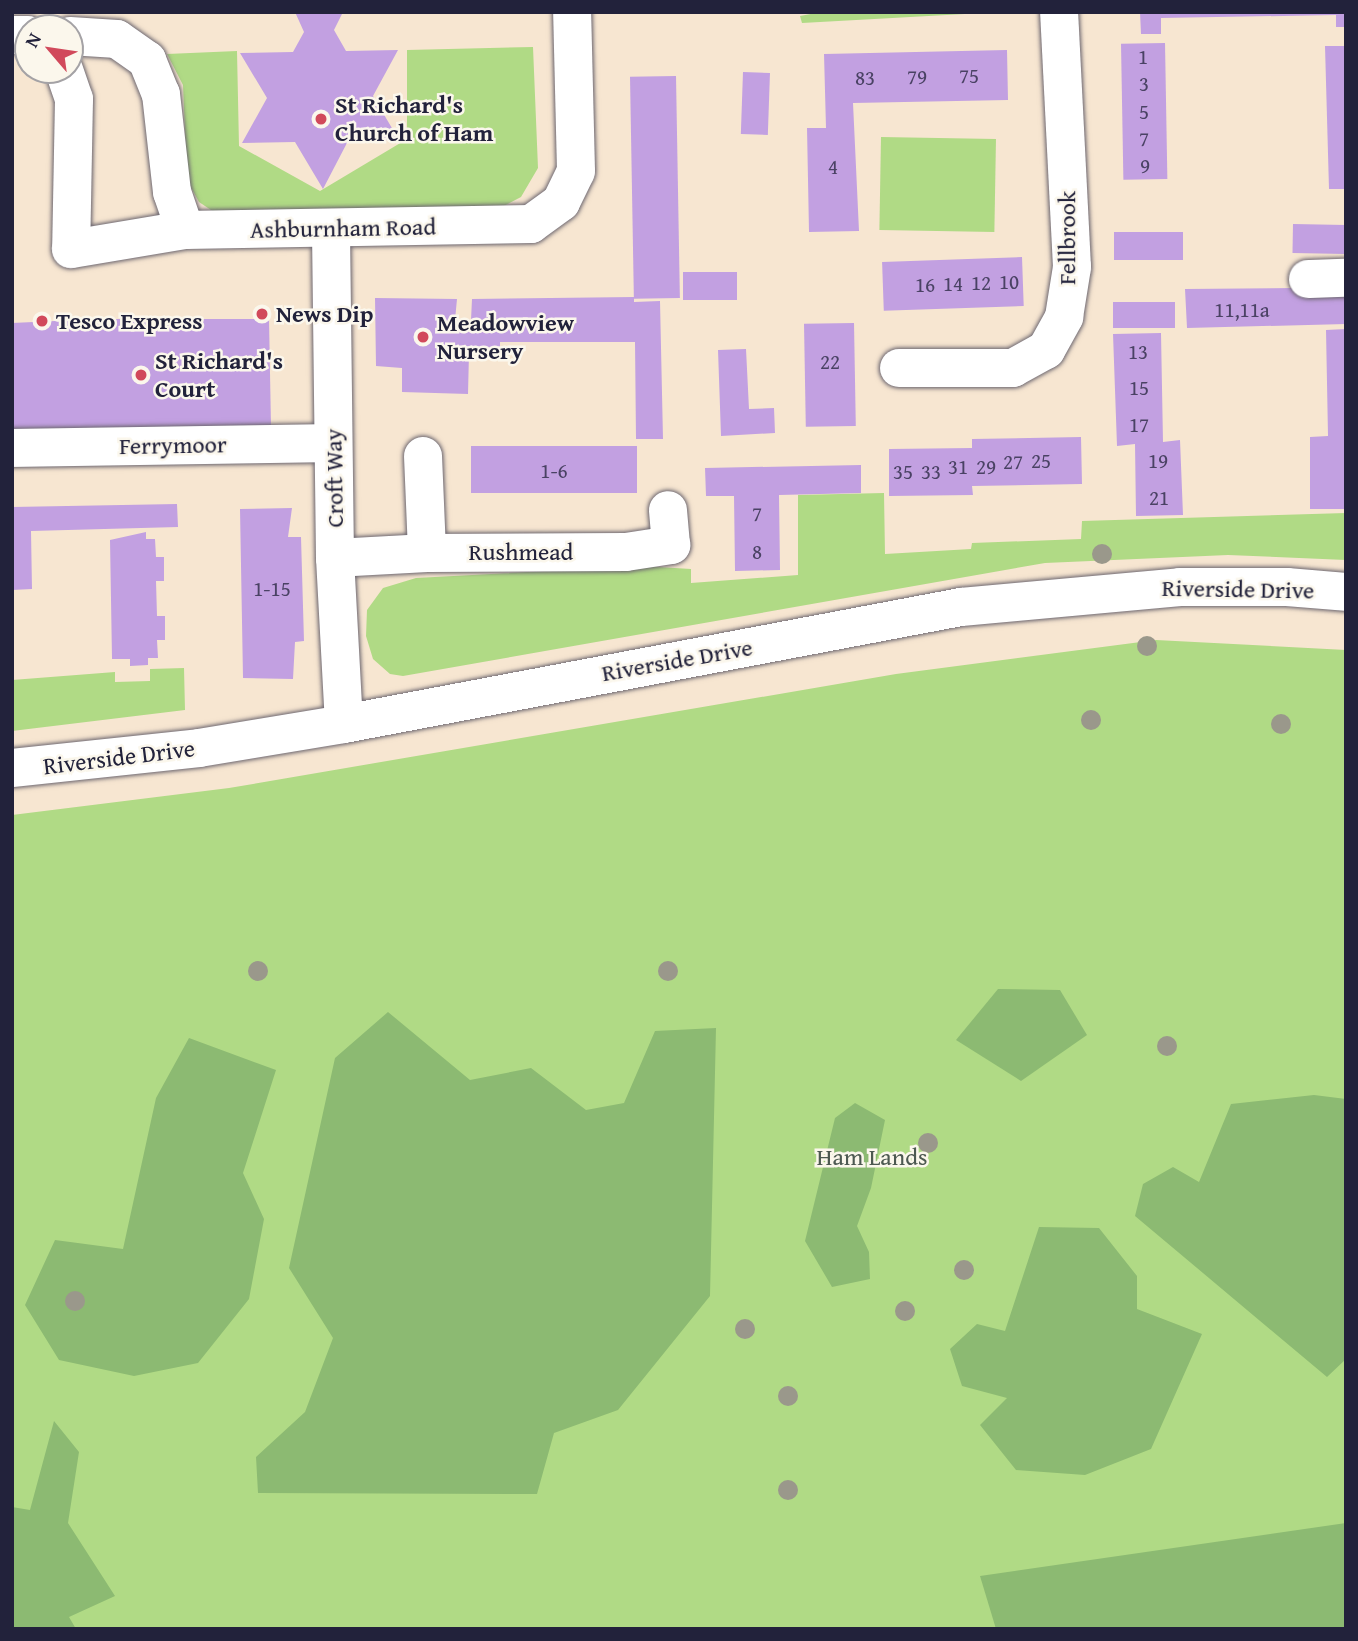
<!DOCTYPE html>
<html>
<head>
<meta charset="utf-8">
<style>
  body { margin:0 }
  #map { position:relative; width:1358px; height:1641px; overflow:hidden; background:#f7e6d1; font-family:"Gentium Book Plus",serif }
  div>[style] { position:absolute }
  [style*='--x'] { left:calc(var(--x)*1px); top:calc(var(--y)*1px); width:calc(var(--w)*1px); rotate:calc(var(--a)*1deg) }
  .green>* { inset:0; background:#b0da85; transform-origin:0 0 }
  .forest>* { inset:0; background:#8cba72 }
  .building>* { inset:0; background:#c2a0e1; transform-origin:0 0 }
  .roads { filter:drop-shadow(0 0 2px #6d6770) drop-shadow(0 0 2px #6d6770) }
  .minor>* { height:38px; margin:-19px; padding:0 19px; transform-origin:19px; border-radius:19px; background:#fff }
  .trees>* { width:20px; height:20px; margin:-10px; border-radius:50%; background:#9a988b }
  .dots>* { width:19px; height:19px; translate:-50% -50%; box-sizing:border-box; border:4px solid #fbf7ec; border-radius:50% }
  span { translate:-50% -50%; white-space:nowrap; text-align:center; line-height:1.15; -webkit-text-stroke:5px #fbf7ec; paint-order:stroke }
  .number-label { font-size:21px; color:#4a4264 }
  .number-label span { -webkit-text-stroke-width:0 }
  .poi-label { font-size:24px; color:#22223b; font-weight:700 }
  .left { translate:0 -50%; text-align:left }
  .street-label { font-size:24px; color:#22223b }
  .park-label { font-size:24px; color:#4d5951 }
  .frame { position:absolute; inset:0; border:14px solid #22223b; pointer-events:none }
  .north { position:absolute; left:14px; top:14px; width:70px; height:70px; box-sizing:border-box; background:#fbf7ec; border:2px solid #a4a2a5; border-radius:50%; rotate:299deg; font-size:19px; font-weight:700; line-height:28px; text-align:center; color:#22223b }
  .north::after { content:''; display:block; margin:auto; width:24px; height:32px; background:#d1495b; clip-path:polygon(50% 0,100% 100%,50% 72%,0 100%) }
</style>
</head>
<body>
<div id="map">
  <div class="green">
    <div style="clip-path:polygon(821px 12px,1001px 12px,802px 23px,800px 16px)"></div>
    <div style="clip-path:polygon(533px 47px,538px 168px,521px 197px,500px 208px,214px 212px,199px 202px,187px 180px,183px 85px,167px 54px,237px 51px,239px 146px,320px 191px,407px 139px,407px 50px)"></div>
    <div style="left:881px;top:137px;width:115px;height:93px;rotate:1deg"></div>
    <div style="clip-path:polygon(884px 493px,885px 554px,971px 549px,972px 543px,1081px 539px,1082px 521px,1346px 513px,1346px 560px,1228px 555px,1045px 563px,403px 676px,390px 674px,373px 659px,366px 636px,367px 610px,383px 588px,416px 578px,642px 566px,691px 569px,691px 583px,798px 575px,798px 495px)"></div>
    <div style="clip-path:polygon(1156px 640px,1346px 650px,1346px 1629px,12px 1629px,12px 815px,229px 788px,896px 674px)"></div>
    <div style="clip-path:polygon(184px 668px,185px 710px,12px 731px,12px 680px,115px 672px,115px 682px,150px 681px,150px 669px)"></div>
  </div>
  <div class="forest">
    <div style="clip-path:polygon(998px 989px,1060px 990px,1087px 1035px,1021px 1081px,956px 1040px)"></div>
    <div style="clip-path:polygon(388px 1012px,470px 1080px,531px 1068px,586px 1110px,624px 1103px,655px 1031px,716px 1028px,710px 1296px,618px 1410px,554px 1433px,537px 1494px,258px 1493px,256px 1457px,305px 1412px,333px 1338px,289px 1268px,335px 1058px)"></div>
    <div style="clip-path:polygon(189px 1038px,276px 1070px,243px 1173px,264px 1219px,249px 1299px,198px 1363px,134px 1376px,59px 1360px,25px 1305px,55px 1240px,123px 1249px,156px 1098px)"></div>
    <div style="clip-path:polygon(1314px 1095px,1346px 1099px,1346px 1359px,1327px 1377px,1135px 1216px,1143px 1184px,1173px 1167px,1199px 1182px,1231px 1104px)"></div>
    <div style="clip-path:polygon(855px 1103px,885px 1120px,871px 1188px,857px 1226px,869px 1252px,870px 1279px,832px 1287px,805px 1241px,835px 1118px)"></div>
    <div style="clip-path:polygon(1039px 1227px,1099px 1228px,1137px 1276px,1137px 1309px,1202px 1334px,1151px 1449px,1085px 1475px,1016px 1470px,980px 1425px,1007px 1398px,962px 1386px,950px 1349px,977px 1324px,1005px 1331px)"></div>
    <div style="clip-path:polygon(54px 1421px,79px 1452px,68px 1523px,115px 1596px,69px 1617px,76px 1629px,12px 1629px,12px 1507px,30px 1510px)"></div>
    <div style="clip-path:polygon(1346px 1523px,1346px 1629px,996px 1629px,980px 1576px)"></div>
  </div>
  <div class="building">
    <div style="clip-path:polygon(295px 12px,343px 12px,334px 30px,346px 51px,398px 50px,373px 96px,399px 140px,348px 141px,323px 189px,295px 142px,242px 143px,267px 98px,240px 53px,293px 52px,304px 32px)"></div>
    <div style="clip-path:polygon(1140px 12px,1346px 12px,1346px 27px,1336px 27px,1336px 15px,1161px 18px,1161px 34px,1141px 34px)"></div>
    <div style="left:1165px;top:43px;width:136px;height:44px;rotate:89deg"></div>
    <div style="clip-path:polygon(1325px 46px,1346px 46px,1346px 189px,1329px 189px)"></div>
    <div style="clip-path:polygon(1007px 50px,1008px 100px,853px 103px,859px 231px,809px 232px,807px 128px,826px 128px,824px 54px)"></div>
    <div style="left:743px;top:72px;width:27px;height:62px;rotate:2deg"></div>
    <div style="left:676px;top:76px;width:222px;height:46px;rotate:89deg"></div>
    <div style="left:1293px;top:224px;width:53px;height:29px;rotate:1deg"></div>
    <div style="left:1114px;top:232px;width:69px;height:28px"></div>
    <div style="left:1022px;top:257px;width:49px;height:140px;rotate:88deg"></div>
    <div style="left:683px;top:272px;width:54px;height:28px"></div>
    <div style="clip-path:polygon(1296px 288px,1297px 295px,1346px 296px,1346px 324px,1187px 328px,1185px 289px)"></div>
    <div style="clip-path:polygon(634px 297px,634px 302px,660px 301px,663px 439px,636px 439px,635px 342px,500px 342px,500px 354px,469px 353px,468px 394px,402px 392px,402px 368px,376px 366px,375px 298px,457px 299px,455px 320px,471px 320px,472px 299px)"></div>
    <div style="left:1113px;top:302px;width:62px;height:26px"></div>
    <div style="clip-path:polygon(98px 319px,269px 319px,271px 427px,12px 433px,12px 323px)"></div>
    <div style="left:854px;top:323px;width:103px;height:50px;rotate:89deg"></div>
    <div style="clip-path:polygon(1346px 329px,1346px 509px,1310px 509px,1310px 437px,1328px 436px,1326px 330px)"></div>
    <div style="clip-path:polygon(1161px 333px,1163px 442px,1180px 440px,1183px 515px,1136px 516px,1135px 444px,1117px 446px,1113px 334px)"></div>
    <div style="clip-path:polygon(746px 349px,749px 409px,774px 408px,775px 433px,721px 436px,718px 350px)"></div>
    <div style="clip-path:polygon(1081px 437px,1082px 484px,972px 486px,973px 495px,889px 496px,889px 449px,972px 448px,972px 439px)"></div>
    <div style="left:637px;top:446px;width:47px;height:166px;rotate:90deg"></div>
    <div style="clip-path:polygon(861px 465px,861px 493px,779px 495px,780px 570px,735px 571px,734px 496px,706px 496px,705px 468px)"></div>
    <div style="clip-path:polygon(177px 504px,178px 527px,31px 531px,32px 589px,12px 590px,12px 507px)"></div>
    <div style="clip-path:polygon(292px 508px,288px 537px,301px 537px,304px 641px,295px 642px,293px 679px,243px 678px,240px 509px)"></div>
    <div style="clip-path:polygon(146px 532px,146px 539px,155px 539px,156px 557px,164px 557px,164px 581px,156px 581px,157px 616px,165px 616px,165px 640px,157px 640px,158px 658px,148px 658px,148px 665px,130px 666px,130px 659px,112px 659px,110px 540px)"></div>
  </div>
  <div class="roads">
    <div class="minor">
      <div style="--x:12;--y:35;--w:16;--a:0"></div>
      <div style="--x:70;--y:36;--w:47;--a:3.7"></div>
      <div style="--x:117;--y:39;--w:37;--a:35"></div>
      <div style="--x:147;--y:60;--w:37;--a:68"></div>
      <div style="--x:161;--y:94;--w:99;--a:83.6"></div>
      <div style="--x:172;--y:192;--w:40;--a:71.1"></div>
      <div style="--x:185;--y:230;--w:346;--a:-1"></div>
      <div style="--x:531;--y:224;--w:37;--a:-36"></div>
      <div style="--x:561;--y:202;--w:34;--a:-64"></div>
      <div style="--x:576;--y:171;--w:159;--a:-91.4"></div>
      <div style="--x:64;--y:70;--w:31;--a:71"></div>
      <div style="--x:74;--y:99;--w:150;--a:91.1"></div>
      <div style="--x:71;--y:249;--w:116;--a:-9.5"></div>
      <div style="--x:331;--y:231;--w:327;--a:89.3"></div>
      <div style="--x:335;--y:558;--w:166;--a:86.9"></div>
      <div style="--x:1308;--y:279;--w:38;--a:-2"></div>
      <div style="--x:899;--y:368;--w:114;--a:0"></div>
      <div style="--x:1013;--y:368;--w:38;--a:-29"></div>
      <div style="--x:1046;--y:350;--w:38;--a:-61"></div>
      <div style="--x:1064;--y:317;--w:51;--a:-80.9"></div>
      <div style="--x:1072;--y:267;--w:255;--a:-92.9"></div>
      <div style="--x:12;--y:448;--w:321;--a:-0.9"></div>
      <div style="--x:423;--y:456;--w:97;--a:87.6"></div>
      <div style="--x:335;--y:558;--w:92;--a:-3.1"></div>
      <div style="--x:427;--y:553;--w:199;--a:-0.3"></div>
      <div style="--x:626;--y:552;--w:46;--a:-8.8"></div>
      <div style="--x:671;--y:545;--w:35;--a:-95"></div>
      <div style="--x:12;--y:768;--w:188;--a:-6.1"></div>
      <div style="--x:199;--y:748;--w:147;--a:-9.4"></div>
      <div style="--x:344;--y:724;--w:628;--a:-10.74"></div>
      <div style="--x:961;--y:607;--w:220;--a:-5.2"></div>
      <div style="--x:1180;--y:587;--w:107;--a:0"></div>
      <div style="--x:1287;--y:587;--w:59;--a:4.8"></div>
    </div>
  </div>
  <div class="trees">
    <div style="left:1102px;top:554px"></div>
    <div style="left:1147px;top:646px"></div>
    <div style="left:1091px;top:720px"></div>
    <div style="left:1281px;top:724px"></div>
    <div style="left:258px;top:971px"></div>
    <div style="left:668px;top:971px"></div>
    <div style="left:1167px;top:1046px"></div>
    <div style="left:928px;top:1143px"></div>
    <div style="left:964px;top:1270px"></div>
    <div style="left:75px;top:1301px"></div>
    <div style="left:905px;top:1311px"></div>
    <div style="left:745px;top:1329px"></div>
    <div style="left:788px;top:1396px"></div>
    <div style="left:788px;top:1490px"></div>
  </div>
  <div class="dots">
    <div style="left:321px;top:119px;background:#d1495b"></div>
    <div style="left:262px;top:314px;background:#d1495b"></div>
    <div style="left:42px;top:321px;background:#d1495b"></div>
    <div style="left:423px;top:337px;background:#d1495b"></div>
    <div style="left:141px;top:375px;background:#d1495b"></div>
  </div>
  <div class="number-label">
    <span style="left:1143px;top:57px">1</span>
    <span style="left:969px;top:76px">75</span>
    <span style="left:917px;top:77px">79</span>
    <span style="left:865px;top:78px">83</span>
    <span style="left:1144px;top:84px">3</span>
    <span style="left:1144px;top:112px">5</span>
    <span style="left:1144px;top:139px">7</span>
    <span style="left:1145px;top:166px">9</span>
    <span style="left:833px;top:167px">4</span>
    <span style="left:1009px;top:282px">10</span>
    <span style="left:981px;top:283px">12</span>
    <span style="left:953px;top:284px">14</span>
    <span style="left:925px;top:285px">16</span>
    <span style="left:1242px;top:310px">11,11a</span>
    <span style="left:1138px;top:352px">13</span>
    <span style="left:830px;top:362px">22</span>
    <span style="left:1139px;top:388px">15</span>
    <span style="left:1139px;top:425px">17</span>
    <span style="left:1041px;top:461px">25</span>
    <span style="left:1158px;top:461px">19</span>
    <span style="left:1013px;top:462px">27</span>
    <span style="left:958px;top:467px">31</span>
    <span style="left:986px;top:467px">29</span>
    <span style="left:554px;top:471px">1-6</span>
    <span style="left:903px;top:472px">35</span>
    <span style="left:931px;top:472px">33</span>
    <span style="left:1159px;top:498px">21</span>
    <span style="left:757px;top:514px">7</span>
    <span style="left:757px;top:552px">8</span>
    <span style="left:272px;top:589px">1-15</span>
  </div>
  <div class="poi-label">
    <span class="left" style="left:335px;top:119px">St Richard's<br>Church of Ham</span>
    <span class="left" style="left:276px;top:314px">News Dip</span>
    <span class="left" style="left:56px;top:321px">Tesco Express</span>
    <span class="left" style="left:437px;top:337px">Meadowview<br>Nursery</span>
    <span class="left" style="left:155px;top:375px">St Richard's<br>Court</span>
  </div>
  <div class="street-label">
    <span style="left:343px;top:228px;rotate:-1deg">Ashburnham Road</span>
    <span style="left:1067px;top:238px;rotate:-90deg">Fellbrook</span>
    <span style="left:173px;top:445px;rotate:-1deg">Ferrymoor</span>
    <span style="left:334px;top:478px;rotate:-91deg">Croft Way</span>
    <span style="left:521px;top:552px">Rushmead</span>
    <span style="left:1238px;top:589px;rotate:1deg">Riverside Drive</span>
    <span style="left:677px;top:660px;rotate:-10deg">Riverside Drive</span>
    <span style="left:119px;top:757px;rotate:-7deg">Riverside Drive</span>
  </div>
  <div class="park-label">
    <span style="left:872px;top:1157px">Ham Lands</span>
  </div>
  <div class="frame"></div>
  <div class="north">N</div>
</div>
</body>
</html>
